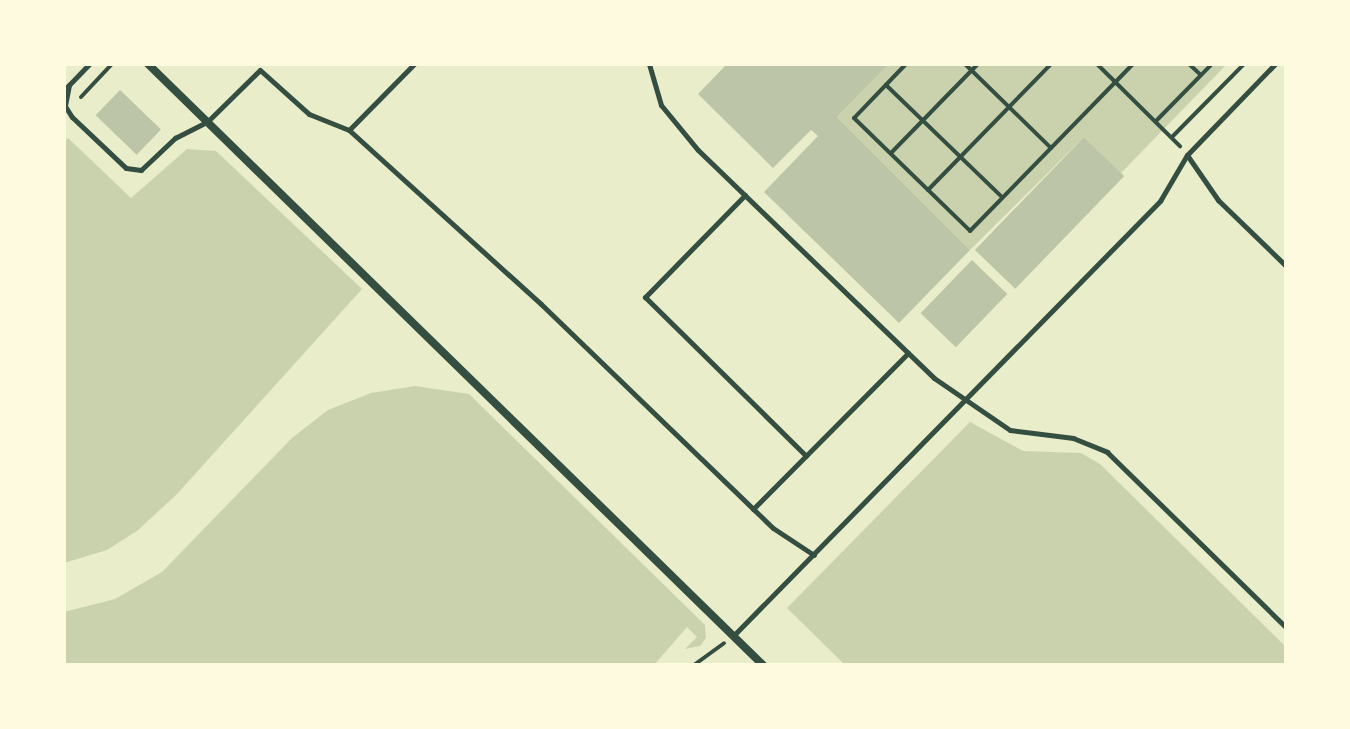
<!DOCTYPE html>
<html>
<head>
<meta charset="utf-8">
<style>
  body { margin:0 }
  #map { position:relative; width:1350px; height:729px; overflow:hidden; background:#e9edc9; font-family:"Alegreya Sans",sans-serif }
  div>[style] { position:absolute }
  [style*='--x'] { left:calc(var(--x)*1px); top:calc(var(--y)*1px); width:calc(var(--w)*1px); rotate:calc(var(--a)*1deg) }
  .green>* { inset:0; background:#cad2ad }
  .building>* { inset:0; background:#bcc5a7; transform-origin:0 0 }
  .path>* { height:4px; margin:-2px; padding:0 2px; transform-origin:2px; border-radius:2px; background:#344e41 }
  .service>* { height:5px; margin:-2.5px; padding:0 2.5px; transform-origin:2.5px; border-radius:2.5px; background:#344e41 }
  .minor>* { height:8px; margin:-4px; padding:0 4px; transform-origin:4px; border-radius:4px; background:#344e41 }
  span { translate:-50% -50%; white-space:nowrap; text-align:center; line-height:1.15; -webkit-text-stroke:6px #fefae0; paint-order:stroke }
  .frame { position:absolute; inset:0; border:66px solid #fefae0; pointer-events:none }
</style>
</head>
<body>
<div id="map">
  <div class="green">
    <div style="clip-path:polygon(889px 64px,1227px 64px,1121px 173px,1084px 137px,970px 250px,837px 117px)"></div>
    <div style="clip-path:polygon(68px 138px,131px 198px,187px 149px,216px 151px,362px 289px,177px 494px,137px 531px,107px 550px,64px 563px,64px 142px)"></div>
    <div style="clip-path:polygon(415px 386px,469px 394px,705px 625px,706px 638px,700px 646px,685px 649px,697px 637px,687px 627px,654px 665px,64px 665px,64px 612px,115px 599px,162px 572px,292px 438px,328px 410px,371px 393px)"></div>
    <div style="clip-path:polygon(970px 422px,1023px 451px,1081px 453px,1100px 464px,1286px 647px,1286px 665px,845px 665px,787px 608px)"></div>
  </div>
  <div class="building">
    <div style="clip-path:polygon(727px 64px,889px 64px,837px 117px,970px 250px,899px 323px,764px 192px,818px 136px,811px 130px,773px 168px,698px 94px)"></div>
    <div style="left:120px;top:90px;width:57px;height:35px;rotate:44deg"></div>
    <div style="left:1084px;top:137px;width:56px;height:157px;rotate:44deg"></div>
    <div style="left:972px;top:260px;width:49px;height:74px;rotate:44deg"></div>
  </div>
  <div class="path">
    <div style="--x:906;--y:64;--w:75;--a:133.9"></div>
    <div style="--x:854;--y:118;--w:162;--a:44.2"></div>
    <div style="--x:970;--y:231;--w:233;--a:-45.7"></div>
    <div style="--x:965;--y:64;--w:120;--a:44.3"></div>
    <div style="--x:1097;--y:64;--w:117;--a:44.7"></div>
    <div style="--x:1189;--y:64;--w:16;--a:43"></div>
    <div style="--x:886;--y:85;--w:161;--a:44"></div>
    <div style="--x:81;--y:97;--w:45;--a:-46.8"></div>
    <div style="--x:1156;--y:121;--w:80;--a:-45.5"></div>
    <div style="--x:1173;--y:136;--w:101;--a:-45.4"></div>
    <div style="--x:891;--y:153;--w:124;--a:-45.7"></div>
    <div style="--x:928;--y:190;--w:176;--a:-45.7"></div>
    <div style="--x:694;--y:665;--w:37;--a:-36"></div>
  </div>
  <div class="service">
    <div style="--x:649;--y:64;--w:43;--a:73.7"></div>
    <div style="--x:661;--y:105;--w:58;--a:50.6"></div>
    <div style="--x:698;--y:150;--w:328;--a:44"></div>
    <div style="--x:934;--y:378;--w:92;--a:34.4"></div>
    <div style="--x:1010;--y:430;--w:64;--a:7.2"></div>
    <div style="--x:1073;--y:438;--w:37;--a:22"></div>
    <div style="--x:1107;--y:452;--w:250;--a:44.4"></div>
    <div style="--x:69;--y:85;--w:21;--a:101"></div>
    <div style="--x:65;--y:106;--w:13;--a:58"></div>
    <div style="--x:72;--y:117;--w:74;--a:43.4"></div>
    <div style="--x:126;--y:168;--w:15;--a:8"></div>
    <div style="--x:141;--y:170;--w:47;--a:-43.3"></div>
    <div style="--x:175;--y:138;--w:36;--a:-27"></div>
    <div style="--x:207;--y:122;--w:74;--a:-44.5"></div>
    <div style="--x:260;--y:70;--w:66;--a:41.9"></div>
    <div style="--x:309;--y:114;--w:43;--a:21.8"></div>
    <div style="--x:349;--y:130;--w:259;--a:42.2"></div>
    <div style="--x:541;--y:304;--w:322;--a:44"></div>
    <div style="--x:773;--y:528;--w:49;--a:33.4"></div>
    <div style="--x:67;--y:87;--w:32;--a:-46"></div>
    <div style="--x:349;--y:130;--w:93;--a:-45.4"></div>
    <div style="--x:1187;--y:155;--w:55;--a:55.4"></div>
    <div style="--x:1218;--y:200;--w:95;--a:44.1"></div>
    <div style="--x:745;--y:195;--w:143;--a:134.4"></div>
    <div style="--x:645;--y:297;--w:226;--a:44.6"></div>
    <div style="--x:753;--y:509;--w:220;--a:-45.2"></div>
    <div style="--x:733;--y:636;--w:610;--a:-45.53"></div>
    <div style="--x:1160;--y:201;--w:53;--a:-59.6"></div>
    <div style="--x:1187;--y:155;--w:127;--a:-46"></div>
  </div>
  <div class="minor">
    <div style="--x:148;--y:64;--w:860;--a:44.34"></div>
  </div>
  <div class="frame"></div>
</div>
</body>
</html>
